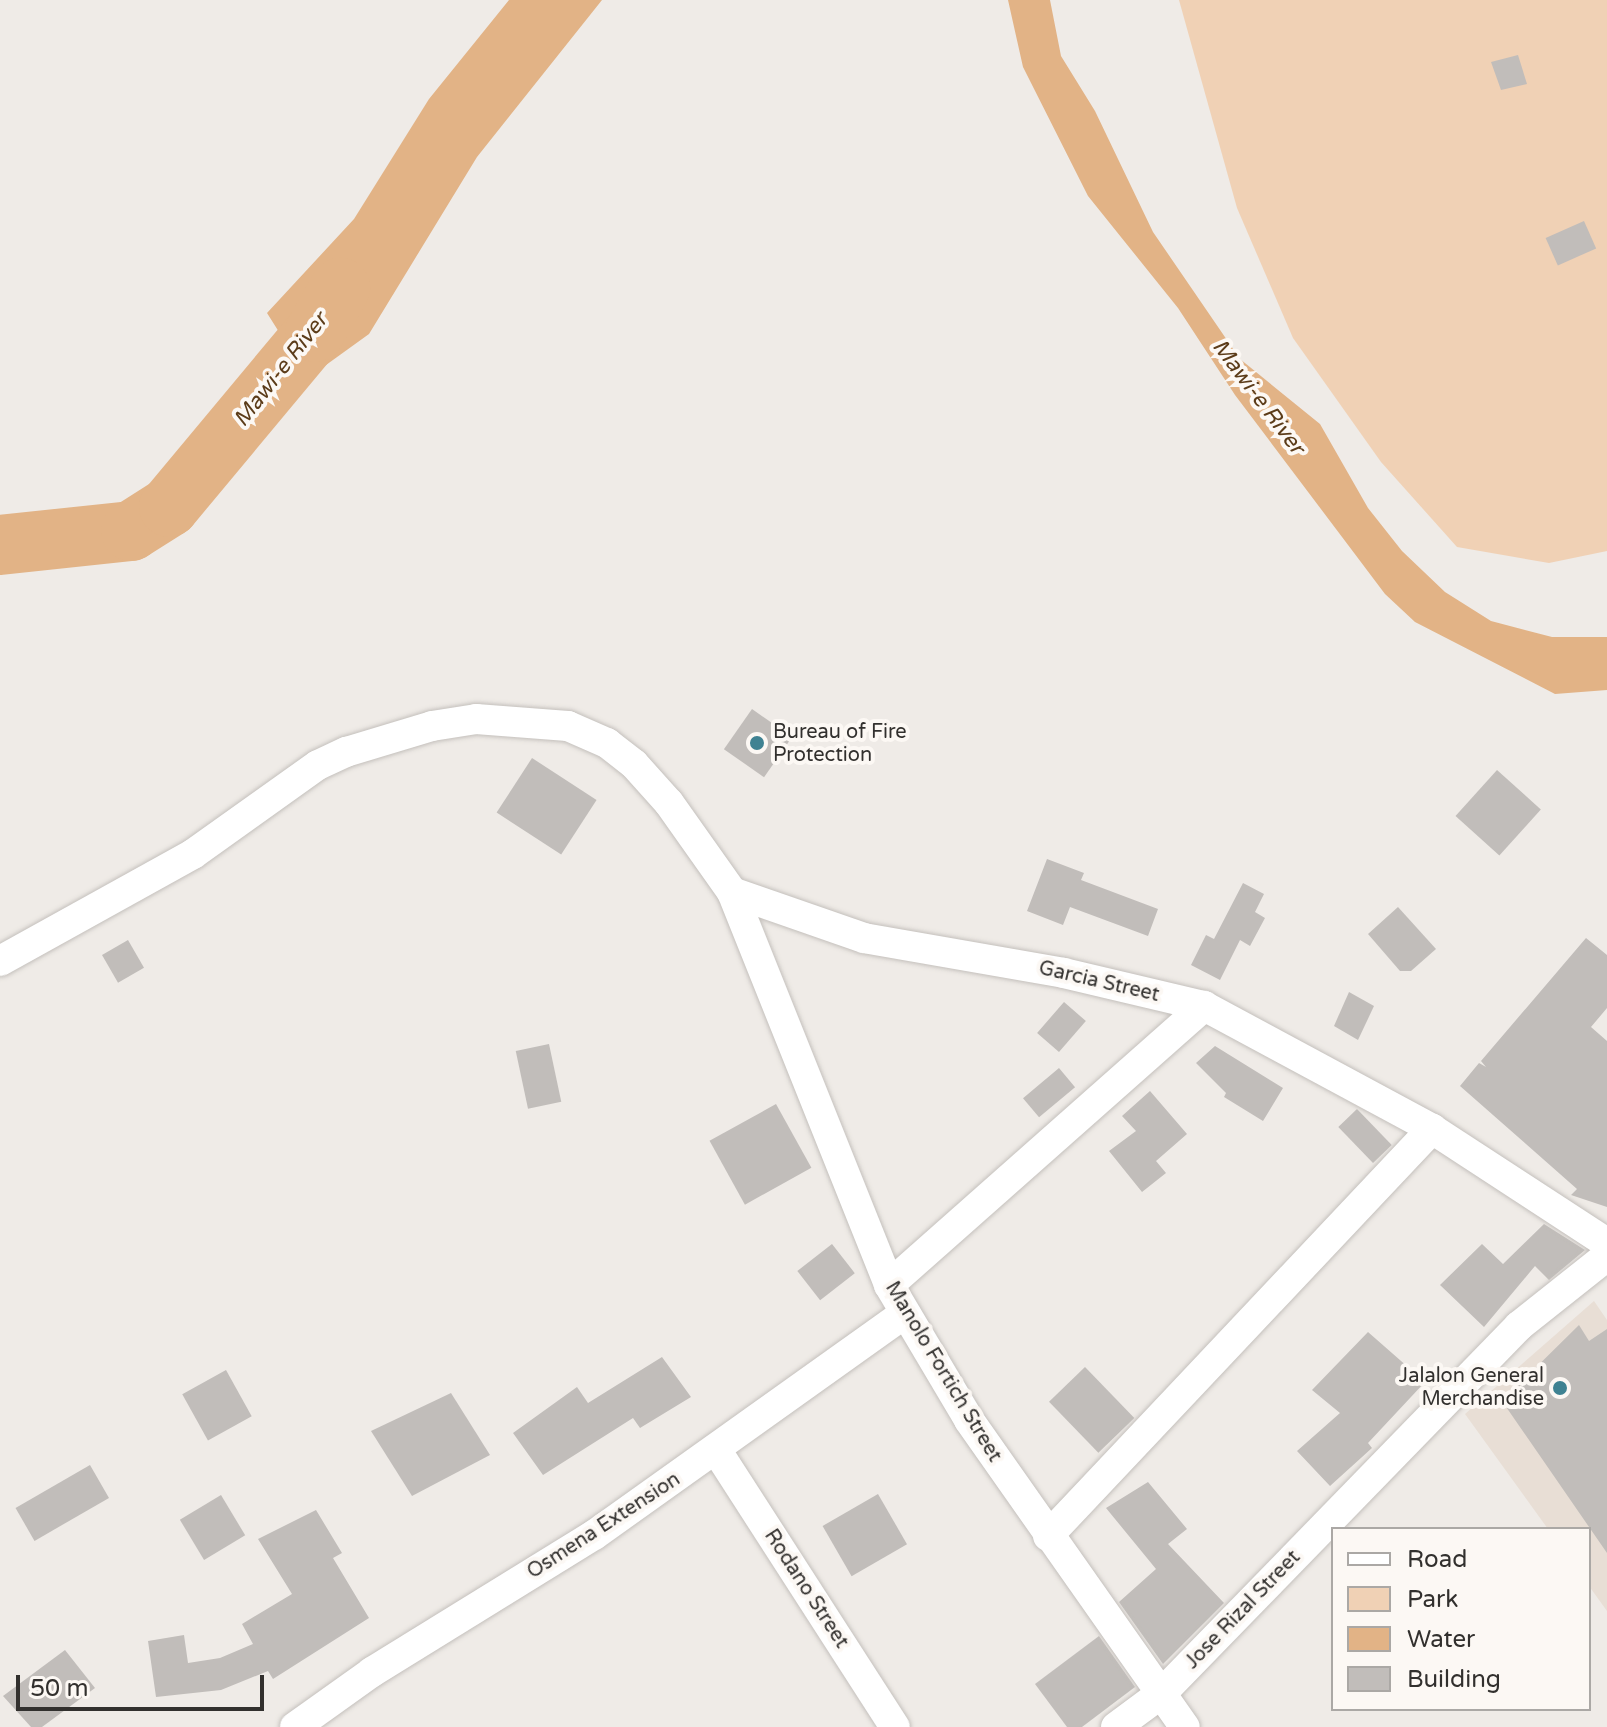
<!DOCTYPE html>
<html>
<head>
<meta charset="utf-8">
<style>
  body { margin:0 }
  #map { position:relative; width:1607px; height:1727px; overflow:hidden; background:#efebe7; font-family:"Varela Round",sans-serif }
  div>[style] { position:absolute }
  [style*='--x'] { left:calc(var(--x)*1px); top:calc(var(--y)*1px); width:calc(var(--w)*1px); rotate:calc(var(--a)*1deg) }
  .built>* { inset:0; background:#e8ded5 }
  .green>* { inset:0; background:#f0d1b5 }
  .water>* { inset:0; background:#e2b386 }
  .river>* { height:60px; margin:-30px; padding:0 30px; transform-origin:30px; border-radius:30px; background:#e2b386 }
  .building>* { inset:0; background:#c1bdba; transform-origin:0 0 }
  .roads { filter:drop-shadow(0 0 2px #c4c0bc) drop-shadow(0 0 2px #c4c0bc) }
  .minor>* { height:30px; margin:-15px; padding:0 15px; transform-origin:15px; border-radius:15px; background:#fff }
  .dots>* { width:22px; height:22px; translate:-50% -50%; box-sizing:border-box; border:4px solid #fcf8f4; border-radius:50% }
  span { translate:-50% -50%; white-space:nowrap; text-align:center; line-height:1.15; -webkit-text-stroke:8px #fcf8f4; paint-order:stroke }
  .poi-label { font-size:20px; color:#32302e }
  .left { translate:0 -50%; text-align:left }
  .right { translate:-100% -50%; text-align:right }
  .street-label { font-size:20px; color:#32302e }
  .water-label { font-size:22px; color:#5c3c19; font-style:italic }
  .legend { position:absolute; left:1331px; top:1527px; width:260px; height:184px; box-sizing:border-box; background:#fcf8f4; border:2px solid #aba8a5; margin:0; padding:10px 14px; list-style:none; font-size:24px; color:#32302e }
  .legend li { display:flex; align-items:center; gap:16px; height:40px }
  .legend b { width:40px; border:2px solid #aba8a5 }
  .scale { position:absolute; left:16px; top:1675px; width:248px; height:36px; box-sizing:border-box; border:4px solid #32302e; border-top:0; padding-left:10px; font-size:24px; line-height:28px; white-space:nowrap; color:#32302e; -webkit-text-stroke:6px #fcf8f4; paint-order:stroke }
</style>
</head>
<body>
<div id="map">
  <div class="built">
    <div style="clip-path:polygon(1594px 1301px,1607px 1320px,1607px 1611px,1589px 1586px,1589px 1529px,1548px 1529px,1465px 1414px)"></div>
  </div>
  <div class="green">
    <div style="clip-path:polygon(1179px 0,1607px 0,1607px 551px,1549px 563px,1457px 547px,1381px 462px,1293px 338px,1237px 208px)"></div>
  </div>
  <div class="water">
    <div style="clip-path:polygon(509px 0,602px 0,477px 157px,369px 334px,308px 378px,267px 313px,354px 219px,429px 99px)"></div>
    <div style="clip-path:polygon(1008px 0,1050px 0,1061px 56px,1095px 111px,1153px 232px,1240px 359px,1320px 424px,1368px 508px,1402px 551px,1445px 592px,1491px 621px,1552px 637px,1607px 637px,1607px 690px,1555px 694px,1415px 622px,1385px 594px,1235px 395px,1178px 308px,1088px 196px,1023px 67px)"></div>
  </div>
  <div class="river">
    <div style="--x:0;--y:545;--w:132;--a:-6.1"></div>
    <div style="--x:131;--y:531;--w:45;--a:-32.3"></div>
    <div style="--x:169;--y:507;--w:228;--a:-50.2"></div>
    <div style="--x:315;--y:332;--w:51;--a:-60.4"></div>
  </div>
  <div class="building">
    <div style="clip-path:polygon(1518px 55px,1527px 84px,1501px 90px,1491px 62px)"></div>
    <div style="left:1584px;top:221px;width:30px;height:42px;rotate:66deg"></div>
    <div style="left:752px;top:709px;width:49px;height:49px;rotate:35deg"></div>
    <div style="left:532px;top:758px;width:77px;height:65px;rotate:33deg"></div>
    <div style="left:1497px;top:770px;width:59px;height:62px;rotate:42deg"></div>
    <div style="clip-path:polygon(1047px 859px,1084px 873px,1081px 880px,1158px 909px,1148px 936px,1070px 907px,1063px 925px,1027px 911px)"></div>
    <div style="clip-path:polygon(1243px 883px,1264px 894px,1255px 912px,1265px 918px,1250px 946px,1240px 940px,1220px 980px,1191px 965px,1206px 935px,1214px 939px)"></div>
    <div style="clip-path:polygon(1398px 907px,1436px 949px,1411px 971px,1400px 971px,1368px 934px)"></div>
    <div style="clip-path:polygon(1586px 938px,1607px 955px,1607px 1008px,1591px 1027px,1607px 1041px,1607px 1207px,1571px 1195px,1577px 1189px,1460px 1086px,1479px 1063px,1486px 1067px,1481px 1061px)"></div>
    <div style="left:128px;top:940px;width:32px;height:30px;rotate:60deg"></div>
    <div style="clip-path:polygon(1349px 992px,1374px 1006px,1358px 1040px,1334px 1026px)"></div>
    <div style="left:1064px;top:1002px;width:29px;height:41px;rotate:41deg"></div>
    <div style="left:549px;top:1044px;width:59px;height:34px;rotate:78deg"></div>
    <div style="clip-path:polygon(1215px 1046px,1283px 1088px,1263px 1121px,1224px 1097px,1226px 1093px,1196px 1063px)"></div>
    <div style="left:1059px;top:1068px;width:25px;height:47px;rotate:50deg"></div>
    <div style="clip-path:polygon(1150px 1091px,1187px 1134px,1156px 1161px,1166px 1173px,1142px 1192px,1109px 1151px,1136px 1131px,1122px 1116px)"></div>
    <div style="left:776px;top:1104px;width:73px;height:76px;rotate:61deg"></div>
    <div style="left:1357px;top:1109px;width:50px;height:26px;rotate:46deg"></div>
    <div style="clip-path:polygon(1544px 1224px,1585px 1250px,1549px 1280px,1535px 1266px,1484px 1327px,1440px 1285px,1482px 1244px,1503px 1264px)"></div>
    <div style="left:832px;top:1244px;width:37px;height:44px;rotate:52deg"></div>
    <div style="clip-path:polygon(1579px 1325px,1589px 1341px,1607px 1329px,1607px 1553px,1502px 1401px)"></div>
    <div style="clip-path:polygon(1368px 1332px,1425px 1382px,1368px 1443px,1372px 1448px,1330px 1486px,1297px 1451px,1340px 1413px,1312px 1390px)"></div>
    <div style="clip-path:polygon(662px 1357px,691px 1397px,640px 1428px,633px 1418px,543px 1475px,513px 1433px,577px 1387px,588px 1403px)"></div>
    <div style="left:1085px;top:1367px;width:71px;height:50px;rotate:46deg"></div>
    <div style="left:226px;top:1370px;width:53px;height:50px;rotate:61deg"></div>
    <div style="clip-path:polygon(451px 1393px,490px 1455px,412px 1496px,371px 1431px)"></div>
    <div style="left:90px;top:1465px;width:38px;height:86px;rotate:60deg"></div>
    <div style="clip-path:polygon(1148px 1482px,1187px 1529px,1168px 1544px,1224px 1603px,1163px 1664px,1119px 1602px,1156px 1569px,1106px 1508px)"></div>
    <div style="left:878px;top:1494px;width:58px;height:64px;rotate:60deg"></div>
    <div style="left:221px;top:1495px;width:47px;height:48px;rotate:59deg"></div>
    <div style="clip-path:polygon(316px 1510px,342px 1553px,333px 1558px,369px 1618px,273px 1679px,268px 1671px,221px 1690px,156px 1697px,148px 1641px,184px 1635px,188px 1663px,220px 1658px,253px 1644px,242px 1624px,292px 1594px,258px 1539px)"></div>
    <div style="clip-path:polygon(1099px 1636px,1135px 1687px,1082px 1727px,1067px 1727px,1035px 1684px)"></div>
    <div style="clip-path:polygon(65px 1650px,95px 1688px,42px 1727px,31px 1727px,3px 1696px)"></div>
  </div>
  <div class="roads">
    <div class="minor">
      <div style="--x:732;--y:892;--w:423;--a:68.2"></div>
      <div style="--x:889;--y:1285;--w:157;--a:59.3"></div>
      <div style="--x:969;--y:1420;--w:375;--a:54.9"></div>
      <div style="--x:0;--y:961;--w:221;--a:-29"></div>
      <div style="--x:193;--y:854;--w:153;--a:-35.5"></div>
      <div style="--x:318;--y:765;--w:31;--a:-25"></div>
      <div style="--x:346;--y:752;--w:90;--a:-16.8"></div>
      <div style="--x:432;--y:726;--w:45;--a:-9"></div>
      <div style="--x:476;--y:719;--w:92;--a:4.4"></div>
      <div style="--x:568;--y:726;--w:43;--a:23.6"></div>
      <div style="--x:607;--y:743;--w:34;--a:38"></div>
      <div style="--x:634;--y:764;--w:52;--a:48.1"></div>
      <div style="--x:669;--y:803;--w:109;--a:54.7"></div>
      <div style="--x:732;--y:892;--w:140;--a:19.2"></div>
      <div style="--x:864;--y:938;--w:203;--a:9.9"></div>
      <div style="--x:1064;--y:973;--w:144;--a:13.3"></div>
      <div style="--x:1204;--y:1006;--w:259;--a:28.3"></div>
      <div style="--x:1432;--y:1129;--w:209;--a:33.1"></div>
      <div style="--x:889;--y:1285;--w:421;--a:-41.5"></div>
      <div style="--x:717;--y:1451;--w:328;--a:57.2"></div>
      <div style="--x:1048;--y:1536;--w:560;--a:-46.67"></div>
      <div style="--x:295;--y:1727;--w:95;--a:-35.5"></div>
      <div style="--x:372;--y:1672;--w:261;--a:-31.7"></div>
      <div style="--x:594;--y:1535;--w:382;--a:-35.5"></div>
      <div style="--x:1116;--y:1727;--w:57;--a:-36.5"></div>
      <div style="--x:1162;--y:1693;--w:512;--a:-45.79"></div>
      <div style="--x:1519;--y:1326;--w:112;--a:-38.5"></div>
    </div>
  </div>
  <div class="dots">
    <div style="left:757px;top:743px;background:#3f8292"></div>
    <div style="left:1560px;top:1388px;background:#3f8292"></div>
  </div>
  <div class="poi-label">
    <span class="left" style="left:773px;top:744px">Bureau of Fire<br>Protection</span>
    <span class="right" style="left:1544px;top:1388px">Jalalon General<br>Merchandise</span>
  </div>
  <div class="street-label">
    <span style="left:1099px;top:982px;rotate:13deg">Garcia Street</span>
    <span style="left:943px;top:1372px;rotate:59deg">Manolo Fortich Street</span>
    <span style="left:604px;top:1526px;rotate:-33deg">Osmena Extension</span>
    <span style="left:806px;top:1589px;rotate:57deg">Rodano Street</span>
    <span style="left:1243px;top:1610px;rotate:-46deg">Jose Rizal Street</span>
  </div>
  <div class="water-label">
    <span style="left:281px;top:370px;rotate:-52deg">Mawi-e River</span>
    <span style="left:1258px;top:397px;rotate:53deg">Mawi-e River</span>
  </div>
  <ul class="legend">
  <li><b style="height:10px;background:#fff"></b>Road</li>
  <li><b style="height:22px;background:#f0d1b5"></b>Park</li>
  <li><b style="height:22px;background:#e2b386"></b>Water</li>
  <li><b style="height:22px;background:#c1bdba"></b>Building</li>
  </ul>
  <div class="scale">50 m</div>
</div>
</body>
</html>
